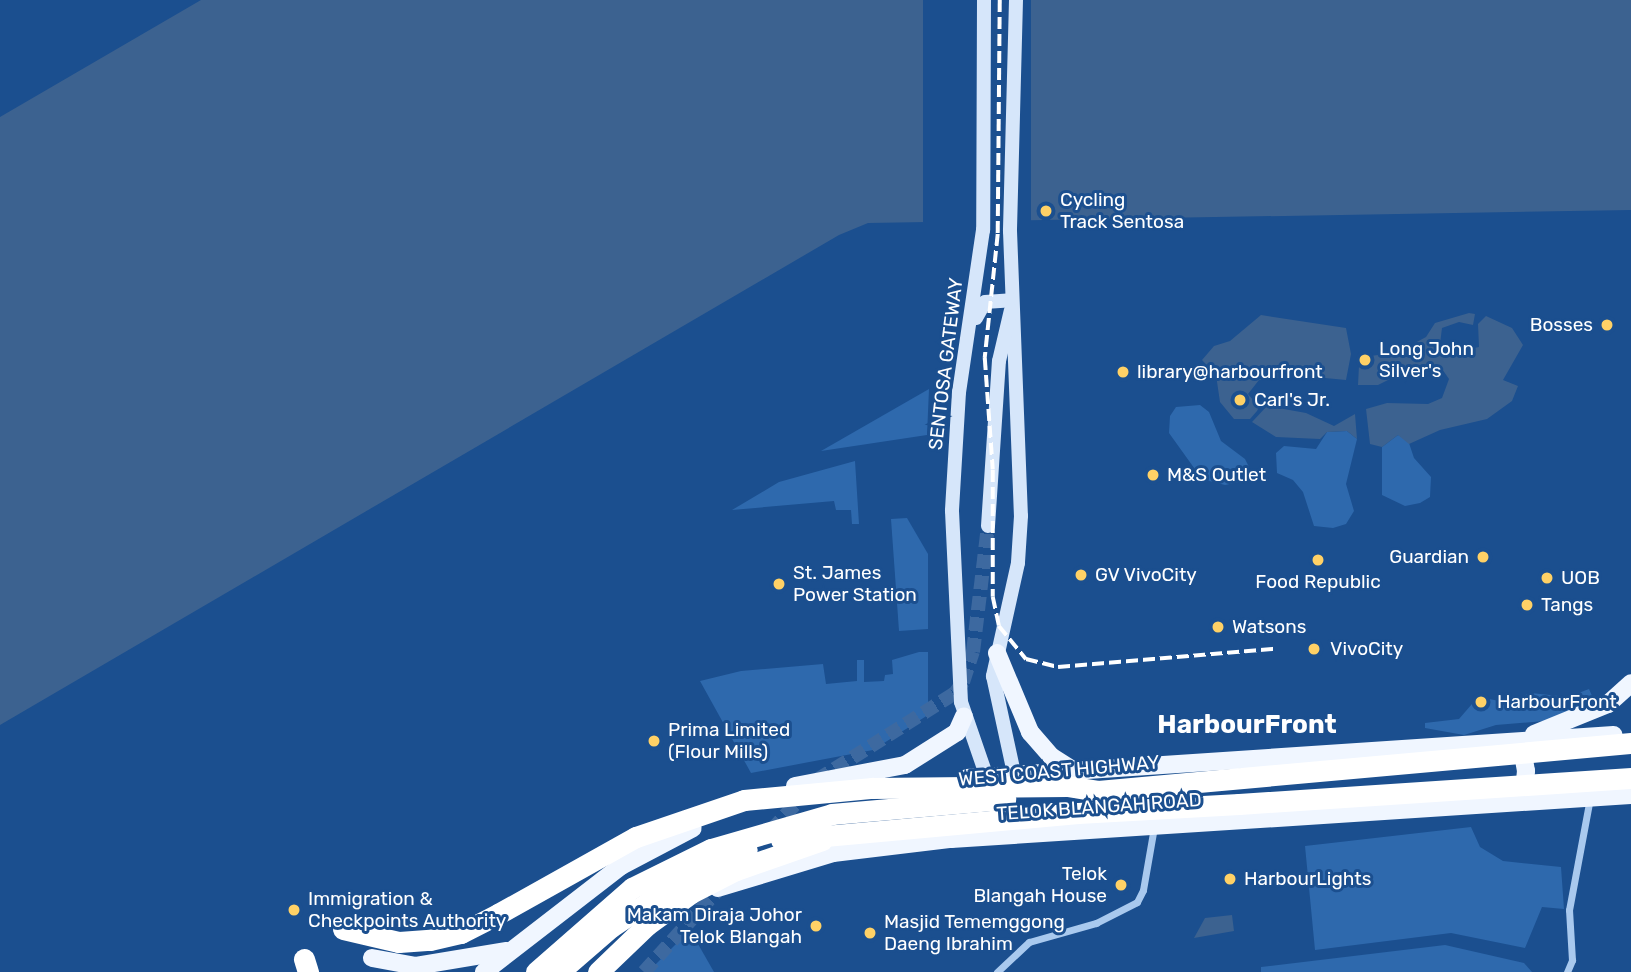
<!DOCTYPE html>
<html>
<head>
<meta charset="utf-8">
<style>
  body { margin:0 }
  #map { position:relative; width:1631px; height:972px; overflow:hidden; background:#1b4f8f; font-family:Rubik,sans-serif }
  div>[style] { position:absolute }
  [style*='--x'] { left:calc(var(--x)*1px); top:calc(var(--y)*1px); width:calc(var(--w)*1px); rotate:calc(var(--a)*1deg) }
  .green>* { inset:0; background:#2e69ad }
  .water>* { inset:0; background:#3c6290 }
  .pier>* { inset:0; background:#1b4f8f; transform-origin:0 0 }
  .secondary-tunnel>* { height:14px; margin-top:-7px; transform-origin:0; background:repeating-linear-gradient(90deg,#3d69a0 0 14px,transparent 0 21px) }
  .street>* { height:7px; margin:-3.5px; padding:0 3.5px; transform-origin:3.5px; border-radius:3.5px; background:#a9c9ee }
  .secondary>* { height:14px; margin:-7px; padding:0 7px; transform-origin:7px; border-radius:7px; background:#d6e6fa }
  .primary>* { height:18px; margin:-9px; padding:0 9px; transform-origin:9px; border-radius:9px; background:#f0f6ff }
  .highway>* { height:21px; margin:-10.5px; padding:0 10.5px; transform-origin:10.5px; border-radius:10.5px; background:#fff }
  .rail>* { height:3.5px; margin-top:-1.75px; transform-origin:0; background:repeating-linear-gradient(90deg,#fff 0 12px,transparent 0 17px) }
  .highway-bridge>* { height:21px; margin:-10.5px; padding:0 10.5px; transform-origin:10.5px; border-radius:10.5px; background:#fff }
  .dots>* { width:19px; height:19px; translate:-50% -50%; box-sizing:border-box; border:4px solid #1b4f8f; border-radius:50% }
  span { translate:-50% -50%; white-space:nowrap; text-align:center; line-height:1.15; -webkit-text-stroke:6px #1b4f8f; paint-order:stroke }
  .poi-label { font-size:19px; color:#fff }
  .left { translate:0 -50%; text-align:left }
  .right { translate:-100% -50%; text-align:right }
  .street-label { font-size:19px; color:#fff }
  .district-label { font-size:26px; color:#fff; font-weight:700 }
</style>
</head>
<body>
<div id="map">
  <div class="green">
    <div style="clip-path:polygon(929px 389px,927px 435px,821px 451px)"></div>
    <div style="clip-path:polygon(1200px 405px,1209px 412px,1221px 441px,1245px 459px,1249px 467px,1244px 481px,1225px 485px,1202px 479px,1169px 433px,1170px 416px,1176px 407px)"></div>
    <div style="clip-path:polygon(1347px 431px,1357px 439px,1346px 484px,1354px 511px,1346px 524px,1333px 528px,1314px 526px,1303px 492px,1293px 480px,1277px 473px,1276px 453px,1284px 446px,1316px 449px,1327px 432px)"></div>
    <div style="clip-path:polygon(1398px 435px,1408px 440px,1414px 458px,1431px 477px,1430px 497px,1420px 503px,1405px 506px,1382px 495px,1382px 447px)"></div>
    <div style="clip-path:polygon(855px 461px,859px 524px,852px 524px,851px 510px,836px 510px,834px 501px,732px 510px,779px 482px)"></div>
    <div style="clip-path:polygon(907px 518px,928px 554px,928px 629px,899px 631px,891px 519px)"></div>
    <div style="clip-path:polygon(919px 652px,928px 652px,928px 715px,873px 750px,751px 773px,700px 681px,741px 671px,823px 664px,826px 684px,857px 681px,857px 660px,864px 660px,864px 682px,884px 681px,885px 675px,893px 674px,892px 660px)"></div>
    <div style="clip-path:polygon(1589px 689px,1596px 705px,1545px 721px,1496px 725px,1464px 735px,1425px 728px,1425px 723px,1459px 719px,1478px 697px,1505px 702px,1531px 693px,1568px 697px)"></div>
    <div style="clip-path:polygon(1471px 827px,1480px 847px,1503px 861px,1561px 867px,1564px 909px,1542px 907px,1525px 948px,1451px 933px,1315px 950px,1305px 846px)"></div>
    <div style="clip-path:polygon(690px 930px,714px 972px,648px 972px)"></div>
    <div style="clip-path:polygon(1445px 945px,1524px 963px,1532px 972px,1261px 972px,1261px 967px)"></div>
  </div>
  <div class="water">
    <div style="clip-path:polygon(201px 0,1631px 0,1631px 210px,868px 223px,839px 235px,0 725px,0 117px)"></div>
    <div style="clip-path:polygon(1469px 313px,1475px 314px,1473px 325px,1459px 322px,1442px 328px,1440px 344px,1455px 352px,1479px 347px,1478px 324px,1486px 316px,1512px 328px,1523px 345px,1503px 380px,1518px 386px,1512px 401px,1487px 419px,1440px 430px,1409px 444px,1398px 435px,1382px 447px,1370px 444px,1366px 409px,1387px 403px,1428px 404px,1442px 398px,1449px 379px,1440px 366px,1412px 368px,1378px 385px,1358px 385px,1359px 365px,1364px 357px,1398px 352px,1426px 337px,1435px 323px)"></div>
    <div style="clip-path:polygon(1261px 315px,1346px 328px,1351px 354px,1346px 380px,1304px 376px,1259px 380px,1248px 394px,1259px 407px,1257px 411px,1250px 419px,1234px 419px,1220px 402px,1216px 375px,1202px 360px,1214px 346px,1230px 341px)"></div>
    <div style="clip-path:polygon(1267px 406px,1306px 413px,1334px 426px,1355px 414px,1357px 439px,1347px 431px,1327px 432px,1320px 439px,1276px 437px,1252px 422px)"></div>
    <div style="clip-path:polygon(1232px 915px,1234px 931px,1194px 938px,1205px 918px)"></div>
  </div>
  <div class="pier">
    <div style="left:923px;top:0;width:108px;height:222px"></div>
  </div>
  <div class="secondary-tunnel">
    <div style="--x:771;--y:831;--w:69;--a:-48"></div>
    <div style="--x:817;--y:780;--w:163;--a:-32.2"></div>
    <div style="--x:955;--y:693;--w:14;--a:-54"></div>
    <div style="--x:963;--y:682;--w:32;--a:-72"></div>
    <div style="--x:973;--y:652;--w:127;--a:-83.2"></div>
    <div style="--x:644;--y:972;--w:120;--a:-48"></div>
  </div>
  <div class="street">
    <div style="--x:997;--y:972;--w:44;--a:-43.2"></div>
    <div style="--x:1029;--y:942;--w:70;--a:-15.8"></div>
    <div style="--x:1096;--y:923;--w:46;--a:-27.1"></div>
    <div style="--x:1137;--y:902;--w:13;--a:-63"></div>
    <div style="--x:1143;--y:890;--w:64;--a:-80.1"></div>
    <div style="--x:1567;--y:972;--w:13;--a:-67"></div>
    <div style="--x:1572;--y:960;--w:50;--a:-93.4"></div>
    <div style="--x:1569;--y:910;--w:114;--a:-79.4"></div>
  </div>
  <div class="secondary">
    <div style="--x:984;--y:0;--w:230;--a:90.2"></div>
    <div style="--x:983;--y:230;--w:164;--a:98.4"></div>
    <div style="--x:959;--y:392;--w:119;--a:93.4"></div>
    <div style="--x:952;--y:511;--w:191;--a:87.3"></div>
    <div style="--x:961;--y:702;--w:89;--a:71"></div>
    <div style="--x:1016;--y:0;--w:231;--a:91.5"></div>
    <div style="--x:1010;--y:231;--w:285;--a:87.8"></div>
    <div style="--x:1021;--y:516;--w:47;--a:93.7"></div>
    <div style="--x:1018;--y:563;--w:116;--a:102.5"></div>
    <div style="--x:993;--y:676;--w:108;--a:77.8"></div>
    <div style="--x:976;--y:318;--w:18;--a:-61"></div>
    <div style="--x:985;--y:302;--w:26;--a:-4"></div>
    <div style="--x:988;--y:526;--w:165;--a:-86.2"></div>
    <div style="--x:999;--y:361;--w:52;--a:-76.8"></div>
  </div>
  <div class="primary">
    <div style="--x:997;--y:653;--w:86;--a:67.3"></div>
    <div style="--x:1030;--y:732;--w:33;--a:49"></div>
    <div style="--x:1052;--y:757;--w:26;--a:32"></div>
    <div style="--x:1534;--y:734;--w:80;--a:-22.1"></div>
    <div style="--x:1608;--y:704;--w:31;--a:-42"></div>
    <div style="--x:1515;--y:745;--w:12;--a:48"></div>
    <div style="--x:1523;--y:754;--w:17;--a:80"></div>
    <div style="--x:1526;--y:771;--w:18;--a:96"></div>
    <div style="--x:1524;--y:789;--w:9;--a:144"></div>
    <div style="--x:967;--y:778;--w:648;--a:-3.8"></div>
    <div style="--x:795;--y:786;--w:112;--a:-10.8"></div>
    <div style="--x:905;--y:765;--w:62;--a:-32.4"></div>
    <div style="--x:957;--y:732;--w:17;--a:-66"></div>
    <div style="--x:718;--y:888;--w:120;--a:-16.9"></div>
    <div style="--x:833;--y:853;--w:119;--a:-6.8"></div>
    <div style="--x:951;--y:839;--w:681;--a:-3.7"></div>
    <div style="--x:372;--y:958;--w:45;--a:10.3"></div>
    <div style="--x:416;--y:966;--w:92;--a:-9.4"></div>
    <div style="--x:484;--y:972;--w:173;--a:-37.7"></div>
    <div style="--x:621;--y:866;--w:81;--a:-27.8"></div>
  </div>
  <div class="highway">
    <div style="--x:1078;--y:813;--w:161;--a:-3.2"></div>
    <div style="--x:343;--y:929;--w:57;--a:13.1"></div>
    <div style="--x:399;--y:942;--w:31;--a:-4"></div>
    <div style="--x:430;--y:940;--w:32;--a:-13"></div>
    <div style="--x:461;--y:933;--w:42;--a:-27.2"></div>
    <div style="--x:304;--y:959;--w:14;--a:73"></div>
    <div style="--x:559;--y:972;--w:69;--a:-40.9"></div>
  </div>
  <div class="rail">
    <div style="--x:1000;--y:0;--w:234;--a:90.5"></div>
    <div style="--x:998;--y:234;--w:125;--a:96"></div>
    <div style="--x:985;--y:358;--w:112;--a:85.9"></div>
    <div style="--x:993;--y:470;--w:127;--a:90"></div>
    <div style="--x:993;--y:597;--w:30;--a:78"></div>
    <div style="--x:999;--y:626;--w:43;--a:50.7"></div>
    <div style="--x:1026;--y:659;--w:33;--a:14"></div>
    <div style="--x:1058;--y:667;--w:217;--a:-4.8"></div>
  </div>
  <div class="highway-bridge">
    <div style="--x:1239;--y:804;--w:393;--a:-3.8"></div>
    <div style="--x:781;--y:840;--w:298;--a:-5.2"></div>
    <div style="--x:498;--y:914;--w:158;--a:-29.2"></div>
    <div style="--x:636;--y:837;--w:114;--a:-18.9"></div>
    <div style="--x:744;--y:800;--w:129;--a:-5.4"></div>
    <div style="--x:872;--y:788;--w:195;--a:-0.6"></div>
    <div style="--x:1067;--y:786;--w:31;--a:9"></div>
    <div style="--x:1098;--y:791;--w:535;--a:-5.15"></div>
    <div style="--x:611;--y:927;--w:87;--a:-33.7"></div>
    <div style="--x:683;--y:879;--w:70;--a:-24.4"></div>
    <div style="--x:536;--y:972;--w:128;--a:-41.2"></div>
    <div style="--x:632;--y:888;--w:88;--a:-26.3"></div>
    <div style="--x:711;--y:849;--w:126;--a:-16.1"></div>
    <div style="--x:832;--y:814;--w:174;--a:-5"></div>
    <div style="--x:598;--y:972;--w:68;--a:-43.8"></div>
    <div style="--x:647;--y:925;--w:54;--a:-36"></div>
    <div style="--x:691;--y:893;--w:51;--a:-27.1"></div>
    <div style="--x:736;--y:870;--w:91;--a:-19.2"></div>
  </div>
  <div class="dots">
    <div style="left:1046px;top:211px;background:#ffd166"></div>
    <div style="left:1607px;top:325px;background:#ffd166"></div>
    <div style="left:1365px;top:360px;background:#ffd166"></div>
    <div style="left:1123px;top:372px;background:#ffd166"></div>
    <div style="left:1240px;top:400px;background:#ffd166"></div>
    <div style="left:1153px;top:475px;background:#ffd166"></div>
    <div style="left:1483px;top:557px;background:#ffd166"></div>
    <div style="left:1318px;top:560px;background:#ffd166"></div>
    <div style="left:1081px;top:575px;background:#ffd166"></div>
    <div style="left:1547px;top:578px;background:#ffd166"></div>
    <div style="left:779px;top:584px;background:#ffd166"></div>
    <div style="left:1527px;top:605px;background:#ffd166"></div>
    <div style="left:1218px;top:627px;background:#ffd166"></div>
    <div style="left:1314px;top:649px;background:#ffd166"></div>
    <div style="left:1481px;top:702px;background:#ffd166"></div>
    <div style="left:654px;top:741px;background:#ffd166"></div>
    <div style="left:1230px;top:879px;background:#ffd166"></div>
    <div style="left:1121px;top:885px;background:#ffd166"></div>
    <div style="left:294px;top:910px;background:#ffd166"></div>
    <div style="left:816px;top:926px;background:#ffd166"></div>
    <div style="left:870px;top:933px;background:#ffd166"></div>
  </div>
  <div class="poi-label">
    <span class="left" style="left:1060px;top:211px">Cycling<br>Track Sentosa</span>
    <span class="right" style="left:1593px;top:325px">Bosses</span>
    <span class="left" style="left:1379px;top:360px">Long John<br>Silver's</span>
    <span class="left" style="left:1137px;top:372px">library@harbourfront</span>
    <span class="left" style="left:1254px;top:400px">Carl's Jr.</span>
    <span class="left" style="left:1167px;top:475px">M&amp;S Outlet</span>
    <span class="right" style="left:1469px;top:557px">Guardian</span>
    <span class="left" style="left:793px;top:584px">St. James<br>Power Station</span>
    <span class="left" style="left:1095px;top:575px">GV VivoCity</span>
    <span class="left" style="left:1561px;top:578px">UOB</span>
    <span style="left:1318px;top:582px">Food Republic</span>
    <span class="left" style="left:1541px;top:605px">Tangs</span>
    <span class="left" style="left:1232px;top:627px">Watsons</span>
    <span class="left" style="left:1330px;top:649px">VivoCity</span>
    <span class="left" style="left:1497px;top:702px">HarbourFront</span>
    <span class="left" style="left:668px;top:741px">Prima Limited<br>(Flour Mills)</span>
    <span class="right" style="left:1107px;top:885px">Telok<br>Blangah House</span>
    <span class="left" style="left:1244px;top:879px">HarbourLights</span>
    <span class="left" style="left:308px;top:910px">Immigration &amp;<br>Checkpoints Authority</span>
    <span class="right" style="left:802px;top:926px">Makam Diraja Johor<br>Telok Blangah</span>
    <span class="left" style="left:884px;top:933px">Masjid Tememggong<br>Daeng Ibrahim</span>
  </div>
  <div class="street-label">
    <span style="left:946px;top:364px;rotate:-83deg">SENTOSA GATEWAY</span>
    <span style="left:1059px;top:771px;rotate:-5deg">WEST COAST HIGHWAY</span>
    <span style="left:1099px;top:807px;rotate:-4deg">TELOK BLANGAH ROAD</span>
  </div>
  <div class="district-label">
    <span style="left:1247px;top:725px">HarbourFront</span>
  </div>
</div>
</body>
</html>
